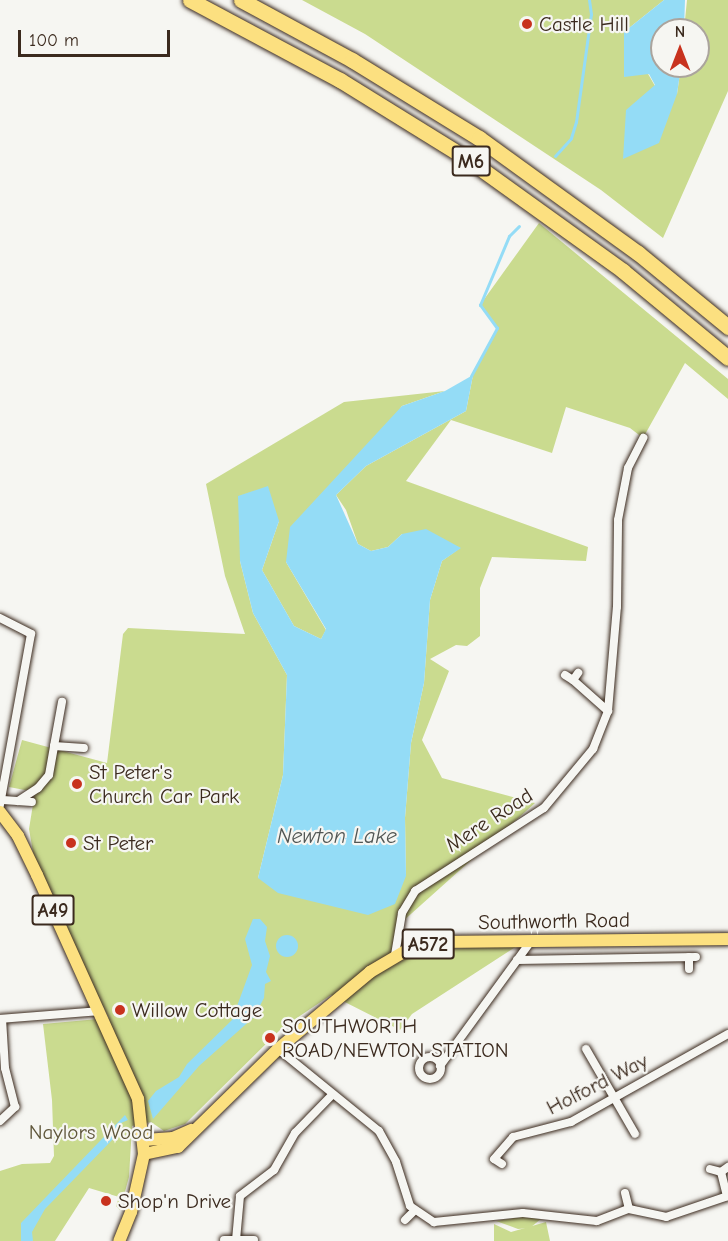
<!DOCTYPE html>
<html>
<head>
<meta charset="utf-8">
<style>
  body { margin:0 }
  #map { position:relative; width:728px; height:1241px; overflow:hidden; background:#f6f6f2; font-family:"Comic Neue",sans-serif }
  div>[style] { position:absolute }
  [style*='--x'] { left:calc(var(--x)*1px); top:calc(var(--y)*1px); width:calc(var(--w)*1px); rotate:calc(var(--a)*1deg) }
  .green>* { inset:0; background:#cadb8f }
  .water>* { inset:0; background:#94dcf6 }
  .round { border-radius:50% }
  .stream>* { height:3px; margin:-1.5px; padding:0 1.5px; transform-origin:1.5px; border-radius:1.5px; background:#94dcf6 }
  .roads { filter:drop-shadow(0 0 2px #3b2a1e) drop-shadow(0 0 2px #3b2a1e) }
  .minor>* { height:8px; margin:-4px; padding:0 4px; transform-origin:4px; border-radius:4px; background:#f6f6f2 }
  .minor>.ring { margin:-4px; padding:0; box-sizing:content-box; background:none; border:8px solid #f6f6f2; border-radius:50% }
  .primary>* { height:12px; margin:-6px; padding:0 6px; transform-origin:6px; border-radius:6px; background:#fce080 }
  .motorway>* { height:15px; margin:-7.5px; padding:0 7.5px; transform-origin:7.5px; border-radius:7.5px; background:#fce080 }
  .dots>* { width:16px; height:16px; translate:-50% -50%; box-sizing:border-box; border:3px solid #f6f6f2; border-radius:50% }
  span { translate:-50% -50%; white-space:nowrap; text-align:center; line-height:1.15; -webkit-text-stroke:4.5px #f6f6f2; paint-order:stroke }
  .shield-label span { padding:2px 4px; background:#f6f6f2; border:2px solid; border-radius:4px; -webkit-text-stroke-width:0 }
  .shield-label { font-size:20px; color:#3b2a1e; font-weight:700 }
  .poi-label { font-size:21px; color:#3b2a1e }
  .left { translate:0 -50%; text-align:left }
  .street-label { font-size:21px; color:#3b2a1e }
  .park-label { font-size:21px; color:#5f563a }
  .water-label { font-size:22px; color:#515654; font-style:italic }
  .north { position:absolute; left:650px; top:18px; width:60px; height:60px; box-sizing:border-box; background:#f6f6f2; border:2px solid #aba49d; border-radius:50%; rotate:0deg; font-size:16px; font-weight:700; line-height:24px; text-align:center; color:#3b2a1e }
  .north::after { content:''; display:block; margin:auto; width:21px; height:27px; background:#c8321e; clip-path:polygon(50% 0,100% 100%,50% 72%,0 100%) }
  .scale { position:absolute; left:18px; top:30px; width:152px; height:27px; box-sizing:border-box; border:3px solid #3b2a1e; border-top:0; padding-left:8px; font-size:18px; line-height:21px; white-space:nowrap; color:#3b2a1e; -webkit-text-stroke:4px #f6f6f2; paint-order:stroke }
</style>
</head>
<body>
<div id="map">
  <div class="green">
    <div style="clip-path:polygon(302px 0,664px 0,624px 32px,655px 86px,677px 94px,681px 66px,698px 66px,698px 30px,684px 30px,687px 0,728px 0,728px 91px,663px 238px,601px 190px,365px 34px)"></div>
    <div style="clip-path:polygon(539px 223px,728px 379px,728px 399px,685px 363px,643px 438px,630px 428px,566px 407px,552px 453px,451px 420px,406px 481px,588px 547px,586px 561px,492px 557px,480px 588px,480px 636px,467px 646px,456px 645px,430px 659px,449px 671px,422px 740px,442px 778px,535px 803px,402px 922px,404px 958px,418px 950px,517px 946px,412px 1014px,400px 1030px,331px 995px,282px 1028px,185px 1124px,164px 1131px,151px 1122px,132px 1126px,129px 1177px,120px 1210px,116px 1206px,119px 1197px,89px 1188px,55px 1241px,0 1241px,0 1171px,22px 1164px,50px 1163px,54px 1156px,52px 1100px,43px 1024px,109px 1018px,37px 875px,29px 829px,35px 792px,9px 787px,22px 740px,107px 763px,123px 634px,128px 628px,245px 634px,225px 576px,206px 484px,344px 402px,445px 391px,402px 406px,286px 562px,326px 630px,321px 639px,294px 626px,262px 570px,279px 521px,240px 561px,253px 613px,287px 675px,283px 775px,258px 878px,406px 876px,405px 818px,411px 743px,424px 683px,430px 600px,442px 561px,460px 548px,402px 534px,388px 547px,371px 551px,358px 544px,346px 510px,336px 495px,366px 466px,466px 411px,473px 375px,497px 329px,480px 305px)"></div>
    <div style="clip-path:polygon(521px 1217px,542px 1218px,530px 1228px,518px 1229px,496px 1221px)"></div>
    <div style="clip-path:polygon(546px 1222px,550px 1241px,494px 1241px,494px 1224px,511px 1232px)"></div>
  </div>
  <div class="water">
    <div style="clip-path:polygon(664px 0,685px 0,684px 30px,662px 30px,662px 66px,681px 66px,677px 94px,659px 143px,623px 159px,626px 110px,655px 85px,649px 74px,624px 77px,624px 32px)"></div>
    <div style="clip-path:polygon(473px 375px,466px 411px,366px 466px,336px 495px,358px 544px,371px 551px,388px 547px,402px 534px,426px 529px,461px 548px,442px 561px,430px 600px,424px 683px,411px 743px,405px 818px,406px 876px,395px 904px,368px 915px,278px 893px,258px 878px,283px 775px,287px 675px,253px 613px,240px 561px,238px 496px,268px 486px,279px 521px,262px 570px,294px 626px,321px 639px,326px 629px,286px 562px,290px 527px,402px 406px,445px 391px)"></div>
    <div style="clip-path:polygon(253px 919px,260px 919px,267px 927px,265px 941px,270px 956px,266px 972px,271px 981px,265px 984px,264px 998px,254px 1017px,199px 1066px,153px 1119px,148px 1101px,156px 1091px,179px 1077px,187px 1064px,232px 1020px,252px 965px,245px 939px)"></div>
    <div class="round" style="left:276px;top:935px;width:22px;height:22px"></div>
    <div style="clip-path:polygon(125px 1115px,128px 1120px,121px 1123px,115px 1137px,45px 1209px,32px 1232px,33px 1241px,21px 1241px,21px 1223px)"></div>
  </div>
  <div class="stream">
    <div style="--x:555;--y:156;--w:24;--a:-48"></div>
    <div style="--x:571;--y:138;--w:17;--a:-73"></div>
    <div style="--x:576;--y:122;--w:109;--a:-82.1"></div>
    <div style="--x:591;--y:14;--w:14;--a:-98"></div>
    <div style="--x:471;--y:376;--w:55;--a:-61.6"></div>
    <div style="--x:497;--y:328;--w:29;--a:-126"></div>
    <div style="--x:480;--y:305;--w:75;--a:-67.2"></div>
    <div style="--x:509;--y:236;--w:14;--a:-45"></div>
  </div>
  <div class="roads">
    <div class="minor">
      <div style="--x:0;--y:618;--w:35;--a:27"></div>
      <div style="--x:31;--y:634;--w:174;--a:100.3"></div>
      <div style="--x:565;--y:675;--w:9;--a:32"></div>
      <div style="--x:573;--y:680;--w:9;--a:-54"></div>
      <div style="--x:573;--y:680;--w:47;--a:41.5"></div>
      <div style="--x:54;--y:746;--w:45;--a:-79.7"></div>
      <div style="--x:3;--y:800;--w:29;--a:4"></div>
      <div style="--x:18;--y:801;--w:24;--a:-33"></div>
      <div style="--x:38;--y:788;--w:17;--a:-50"></div>
      <div style="--x:49;--y:775;--w:29;--a:-80"></div>
      <div style="--x:54;--y:746;--w:30;--a:4"></div>
      <div style="--x:395;--y:955;--w:43;--a:-80.5"></div>
      <div style="--x:402;--y:913;--w:26;--a:-59"></div>
      <div style="--x:415;--y:891;--w:153;--a:-32.8"></div>
      <div style="--x:544;--y:808;--w:77;--a:-50.3"></div>
      <div style="--x:593;--y:749;--w:41;--a:-68.5"></div>
      <div style="--x:608;--y:711;--w:104;--a:-85.1"></div>
      <div style="--x:617;--y:607;--w:87;--a:-89.3"></div>
      <div style="--x:618;--y:520;--w:53;--a:-79.1"></div>
      <div style="--x:628;--y:468;--w:34;--a:-63"></div>
      <div style="--x:517;--y:960;--w:179;--a:-1"></div>
      <div style="--x:689;--y:969;--w:12;--a:-90"></div>
      <div style="--x:0;--y:1019;--w:100;--a:-4.6"></div>
      <div style="--x:278;--y:1049;--w:130;--a:39.1"></div>
      <div style="--x:379;--y:1131;--w:35;--a:61"></div>
      <div style="--x:396;--y:1162;--w:46;--a:72.3"></div>
      <div style="--x:410;--y:1206;--w:29;--a:34"></div>
      <div style="--x:434;--y:1222;--w:89;--a:-5.8"></div>
      <div style="--x:523;--y:1213;--w:74;--a:6.2"></div>
      <div style="--x:597;--y:1221;--w:34;--a:-21"></div>
      <div style="--x:629;--y:1209;--w:38;--a:12"></div>
      <div style="--x:666;--y:1217;--w:65;--a:-18.7"></div>
      <div style="--x:586;--y:1049;--w:98;--a:60"></div>
      <div class="ring" style="left:419px;top:1057px;width:14px;height:14px"></div>
      <div style="--x:440;--y:1066;--w:156;--a:-53.9"></div>
      <div style="--x:0;--y:1121;--w:21;--a:-43"></div>
      <div style="--x:15;--y:1107;--w:40;--a:-104.4"></div>
      <div style="--x:5;--y:1068;--w:49;--a:-93.5"></div>
      <div style="--x:502;--y:1164;--w:9;--a:-148"></div>
      <div style="--x:494;--y:1159;--w:29;--a:-49"></div>
      <div style="--x:513;--y:1137;--w:60;--a:-14.5"></div>
      <div style="--x:571;--y:1122;--w:180;--a:-29.3"></div>
      <div style="--x:710;--y:1169;--w:11;--a:15"></div>
      <div style="--x:721;--y:1172;--w:9;--a:-36"></div>
      <div style="--x:721;--y:1172;--w:25;--a:76"></div>
      <div style="--x:625;--y:1193;--w:16;--a:76"></div>
      <div style="--x:405;--y:1220;--w:11;--a:-45"></div>
      <div style="--x:224;--y:1240;--w:12;--a:0"></div>
      <div style="--x:254;--y:1240;--w:18;--a:180"></div>
      <div style="--x:236;--y:1240;--w:44;--a:-84.8"></div>
      <div style="--x:240;--y:1196;--w:43;--a:-37.4"></div>
      <div style="--x:274;--y:1170;--w:43;--a:-60.4"></div>
      <div style="--x:295;--y:1133;--w:53;--a:-45.8"></div>
    </div>
    <div class="primary">
      <div style="--x:0;--y:812;--w:30;--a:53"></div>
      <div style="--x:18;--y:836;--w:43;--a:64"></div>
      <div style="--x:37;--y:875;--w:246;--a:65.7"></div>
      <div style="--x:138;--y:1099;--w:55;--a:83.8"></div>
      <div style="--x:144;--y:1154;--w:59;--a:102.6"></div>
      <div style="--x:131;--y:1212;--w:31;--a:112"></div>
      <div style="--x:145;--y:1140;--w:28;--a:-4"></div>
      <div style="--x:173;--y:1138;--w:20;--a:-24"></div>
      <div style="--x:144;--y:1154;--w:35;--a:-12"></div>
      <div style="--x:178;--y:1147;--w:140;--a:-44.4"></div>
      <div style="--x:278;--y:1049;--w:120;--a:-39.9"></div>
      <div style="--x:370;--y:972;--w:43;--a:-30.7"></div>
      <div style="--x:407;--y:950;--w:37;--a:-13"></div>
      <div style="--x:443;--y:942;--w:285;--a:-0.6"></div>
    </div>
    <div class="motorway">
      <div style="--x:190;--y:0;--w:170;--a:28.1"></div>
      <div style="--x:340;--y:80;--w:148;--a:31.8"></div>
      <div style="--x:466;--y:158;--w:193;--a:35.7"></div>
      <div style="--x:623;--y:271;--w:136;--a:39.6"></div>
      <div style="--x:241;--y:0;--w:126;--a:28.4"></div>
      <div style="--x:352;--y:60;--w:149;--a:31.6"></div>
      <div style="--x:479;--y:138;--w:196;--a:35.9"></div>
      <div style="--x:638;--y:253;--w:117;--a:39.4"></div>
    </div>
  </div>
  <div class="dots">
    <div style="left:527px;top:24px;background:#c8321e"></div>
    <div style="left:77px;top:784px;background:#c8321e"></div>
    <div style="left:71px;top:843px;background:#c8321e"></div>
    <div style="left:120px;top:1010px;background:#c8321e"></div>
    <div style="left:270px;top:1038px;background:#c8321e"></div>
    <div style="left:106px;top:1201px;background:#c8321e"></div>
  </div>
  <div class="shield-label">
    <span style="left:471px;top:161px">M6</span>
    <span style="left:53px;top:910px">A49</span>
    <span style="left:428px;top:944px">A572</span>
  </div>
  <div class="poi-label">
    <span class="left" style="left:539px;top:24px">Castle Hill</span>
    <span class="left" style="left:89px;top:784px">St Peter's<br>Church Car Park</span>
    <span class="left" style="left:83px;top:843px">St Peter</span>
    <span class="left" style="left:132px;top:1010px">Willow Cottage</span>
    <span class="left" style="left:282px;top:1038px">SOUTHWORTH<br>ROAD/NEWTON STATION</span>
    <span class="left" style="left:118px;top:1201px">Shop'n Drive</span>
  </div>
  <div class="street-label">
    <span style="left:489px;top:820px;rotate:-33deg">Mere Road</span>
    <span style="left:554px;top:921px;rotate:-1deg">Southworth Road</span>
    <span style="left:597px;top:1084px;rotate:-27deg">Holford Way</span>
  </div>
  <div class="park-label">
    <span style="left:91px;top:1132px">Naylors Wood</span>
  </div>
  <div class="water-label">
    <span style="left:337px;top:837px">Newton Lake</span>
  </div>
  <div class="north">N</div>
  <div class="scale">100 m</div>
</div>
</body>
</html>
